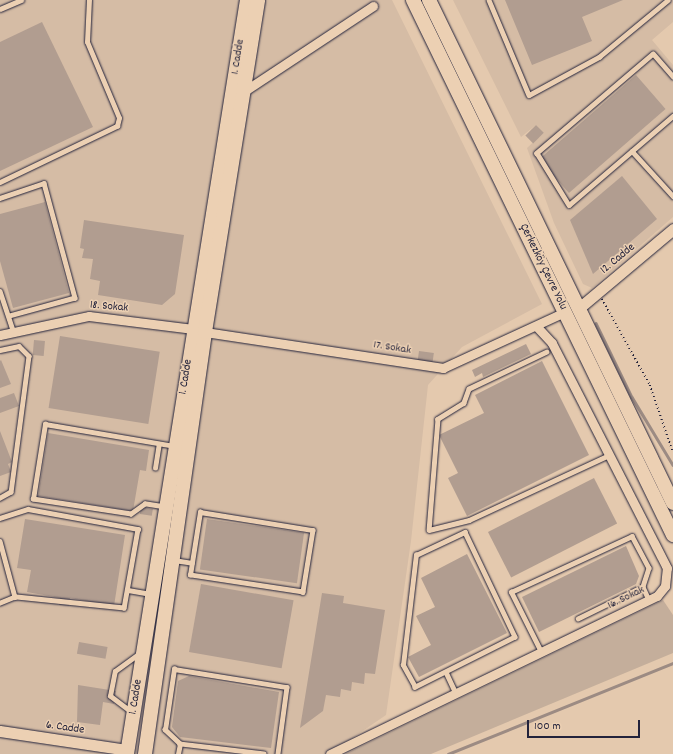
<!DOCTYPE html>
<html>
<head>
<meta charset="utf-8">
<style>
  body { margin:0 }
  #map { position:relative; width:673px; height:754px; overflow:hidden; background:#e4c9ae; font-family:Dekko,sans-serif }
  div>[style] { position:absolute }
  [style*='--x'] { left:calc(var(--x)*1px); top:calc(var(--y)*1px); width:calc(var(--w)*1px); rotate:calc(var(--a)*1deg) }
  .built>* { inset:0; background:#d5bca5 }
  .green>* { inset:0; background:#c4ae9b }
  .stream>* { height:2.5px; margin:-1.25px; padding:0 1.25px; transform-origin:1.25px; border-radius:1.25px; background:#9c8b83 }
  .building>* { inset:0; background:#b19d90; transform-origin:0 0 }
  .path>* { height:1.5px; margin-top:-0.75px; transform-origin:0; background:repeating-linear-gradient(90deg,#22223b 0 1px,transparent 0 4px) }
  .roads { filter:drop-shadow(0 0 1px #22223b) drop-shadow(0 0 1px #22223b) }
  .service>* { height:4.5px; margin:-2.25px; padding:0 2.25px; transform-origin:2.25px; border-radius:2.25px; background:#ecd0b3 }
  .minor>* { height:9px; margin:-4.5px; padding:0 4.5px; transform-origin:4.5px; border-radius:4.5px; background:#ecd0b3 }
  .tertiary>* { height:11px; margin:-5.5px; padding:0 5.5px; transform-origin:5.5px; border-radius:5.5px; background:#ecd0b3 }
  .primary>* { height:14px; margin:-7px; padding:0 7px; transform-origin:7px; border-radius:7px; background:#ecd0b3 }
  .trunk>* { height:14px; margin:-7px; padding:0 7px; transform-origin:7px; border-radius:7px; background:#ecd0b3 }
  span { translate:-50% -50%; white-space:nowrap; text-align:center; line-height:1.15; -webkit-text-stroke:3px #ecd0b3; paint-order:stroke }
  .street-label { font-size:12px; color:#22223b }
  .scale { position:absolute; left:527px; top:720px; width:113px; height:18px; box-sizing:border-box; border:2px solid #22223b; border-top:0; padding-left:5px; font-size:12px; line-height:14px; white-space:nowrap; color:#22223b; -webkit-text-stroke:3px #ecd0b3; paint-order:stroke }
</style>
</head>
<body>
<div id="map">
  <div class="built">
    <div style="clip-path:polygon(0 0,392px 0,542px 304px,462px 347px,428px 385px,411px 541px,386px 715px,329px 754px,0 754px)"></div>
    <div style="clip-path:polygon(453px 0,673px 0,673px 22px,652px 40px,673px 65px,673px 217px,592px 288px,583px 284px,554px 223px,527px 148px,543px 133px,536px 125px,521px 137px)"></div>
  </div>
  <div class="green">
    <div style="clip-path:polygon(663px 600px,673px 615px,673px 653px,431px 754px,345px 754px)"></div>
  </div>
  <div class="stream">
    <div style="--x:596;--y:323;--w:82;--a:64.1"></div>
    <div style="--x:632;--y:397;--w:79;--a:58.9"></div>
    <div style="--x:448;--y:754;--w:243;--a:-22"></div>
  </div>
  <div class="building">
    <div style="clip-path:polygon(505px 0,623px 0,582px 17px,592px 41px,532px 65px)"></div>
    <div style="clip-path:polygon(42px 22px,93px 127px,0 171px,0 42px)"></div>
    <div style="left:636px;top:75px;width:45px;height:128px;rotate:49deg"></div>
    <div style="left:536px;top:125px;width:11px;height:15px;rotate:45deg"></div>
    <div style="clip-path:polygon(622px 176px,657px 219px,593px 274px,570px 220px)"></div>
    <div style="clip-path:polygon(45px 202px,69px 293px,13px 308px,0 261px,0 214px)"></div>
    <div style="clip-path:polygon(84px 220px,184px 235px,175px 294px,162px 305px,98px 295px,100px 281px,90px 279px,93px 259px,82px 258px,84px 249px,80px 248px)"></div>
    <div style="left:60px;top:336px;width:101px;height:73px;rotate:9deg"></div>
    <div style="left:34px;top:340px;width:11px;height:15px;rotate:5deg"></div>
    <div style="clip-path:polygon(526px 344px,531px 354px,483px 377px,482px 373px,475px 377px,472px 370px)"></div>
    <div style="left:419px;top:351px;width:15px;height:9px;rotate:8deg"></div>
    <div style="clip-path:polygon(1px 360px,11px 384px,0 388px,0 361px)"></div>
    <div style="clip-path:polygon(542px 361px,589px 455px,467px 516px,448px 478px,458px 473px,439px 435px,484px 413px,475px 395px)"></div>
    <div style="clip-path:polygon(14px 393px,19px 406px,0 413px,0 398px)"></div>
    <div style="clip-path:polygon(0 431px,12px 462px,8px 464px,11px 472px,0 476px)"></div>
    <div style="clip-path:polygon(48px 433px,149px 450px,146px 471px,140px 470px,133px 511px,38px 496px)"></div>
    <div style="left:594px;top:478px;width:51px;height:119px;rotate:63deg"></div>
    <div style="left:141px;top:507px;width:12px;height:7px;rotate:9deg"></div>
    <div style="clip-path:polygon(25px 519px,125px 535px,114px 606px,70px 598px,69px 606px,59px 605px,60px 598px,27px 592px,31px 570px,17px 568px)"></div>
    <div style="left:207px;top:519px;width:98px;height:51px;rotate:8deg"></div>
    <div style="clip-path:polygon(626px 546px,639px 576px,636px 584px,539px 632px,522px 597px)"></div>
    <div style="clip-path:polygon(467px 554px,507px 633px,419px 677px,408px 657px,431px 645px,416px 616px,435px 607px,421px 578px)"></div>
    <div style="left:201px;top:584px;width:94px;height:69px;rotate:10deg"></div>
    <div style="clip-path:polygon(322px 593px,344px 596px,343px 603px,385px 610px,375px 674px,365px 673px,364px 684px,352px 682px,351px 691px,341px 689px,340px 697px,326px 695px,323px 711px,300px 728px)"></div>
    <div style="left:79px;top:642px;width:29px;height:12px;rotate:10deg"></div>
    <div style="clip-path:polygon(189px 676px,279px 692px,271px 748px,180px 737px,172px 727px,178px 681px)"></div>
    <div style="clip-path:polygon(78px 685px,116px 691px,114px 704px,103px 702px,100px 725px,77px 722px)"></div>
  </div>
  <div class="path">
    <div style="--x:602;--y:299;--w:98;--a:60.8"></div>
    <div style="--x:650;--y:385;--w:71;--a:71.1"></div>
  </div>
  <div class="roads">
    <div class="service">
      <div style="--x:489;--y:0;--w:103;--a:67.2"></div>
      <div style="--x:529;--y:95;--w:80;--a:-28.5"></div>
      <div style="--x:599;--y:57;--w:89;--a:-39.6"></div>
      <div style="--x:0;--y:9;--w:23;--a:-23"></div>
      <div style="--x:673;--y:77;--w:30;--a:-131"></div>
      <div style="--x:653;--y:54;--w:153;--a:139.5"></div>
      <div style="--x:537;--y:153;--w:61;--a:58.4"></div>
      <div style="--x:569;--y:205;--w:137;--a:-40.6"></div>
      <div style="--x:632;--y:151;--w:61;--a:47.7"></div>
      <div style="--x:0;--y:182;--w:130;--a:-25.6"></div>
      <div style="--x:117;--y:126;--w:8;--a:-76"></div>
      <div style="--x:119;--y:118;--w:82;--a:-112.8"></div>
      <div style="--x:87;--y:42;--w:42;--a:-87.3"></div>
      <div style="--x:0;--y:198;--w:46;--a:-18.8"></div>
      <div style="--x:44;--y:183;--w:119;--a:74.9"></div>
      <div style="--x:75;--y:298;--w:68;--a:164.7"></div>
      <div style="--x:0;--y:291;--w:41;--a:71.6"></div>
      <div style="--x:0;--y:350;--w:19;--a:-12"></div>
      <div style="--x:19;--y:346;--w:14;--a:45"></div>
      <div style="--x:29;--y:356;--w:137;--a:97.5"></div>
      <div style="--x:11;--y:492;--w:13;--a:151"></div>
      <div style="--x:547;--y:352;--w:86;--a:154.6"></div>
      <div style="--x:469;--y:389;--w:15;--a:110"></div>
      <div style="--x:464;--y:403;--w:31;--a:148"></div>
      <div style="--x:438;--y:419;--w:111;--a:94.6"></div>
      <div style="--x:429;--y:530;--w:41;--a:-14"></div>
      <div style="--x:469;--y:520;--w:154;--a:-24.9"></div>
      <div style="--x:155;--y:468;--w:24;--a:-81"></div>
      <div style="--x:165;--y:507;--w:20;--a:-171"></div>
      <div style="--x:145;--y:504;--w:17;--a:144"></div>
      <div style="--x:131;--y:514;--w:99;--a:-171.3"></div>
      <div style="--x:33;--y:499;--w:76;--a:-80.9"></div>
      <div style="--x:45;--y:424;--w:132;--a:9.6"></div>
      <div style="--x:200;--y:512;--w:114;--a:9.1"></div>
      <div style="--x:313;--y:530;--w:63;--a:99.2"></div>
      <div style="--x:303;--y:592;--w:114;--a:-171.4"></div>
      <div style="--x:190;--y:575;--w:64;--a:-81"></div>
      <div style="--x:0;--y:518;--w:29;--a:-18"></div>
      <div style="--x:28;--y:509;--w:112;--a:10.3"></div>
      <div style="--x:138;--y:529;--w:80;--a:100"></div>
      <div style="--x:124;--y:608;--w:110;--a:-174.2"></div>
      <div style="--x:15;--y:597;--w:16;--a:158"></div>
      <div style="--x:465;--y:532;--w:116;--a:64.5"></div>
      <div style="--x:515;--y:637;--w:112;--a:153.4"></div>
      <div style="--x:415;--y:687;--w:25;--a:-119"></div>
      <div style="--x:403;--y:665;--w:111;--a:-83.3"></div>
      <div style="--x:416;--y:555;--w:54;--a:-25.1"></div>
      <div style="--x:0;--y:541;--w:58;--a:75"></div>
      <div style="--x:174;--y:560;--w:18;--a:9"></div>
      <div style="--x:643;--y:587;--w:14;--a:65"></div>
      <div style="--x:128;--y:590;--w:23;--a:10"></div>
      <div style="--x:541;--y:652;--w:67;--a:-116.6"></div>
      <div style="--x:511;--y:592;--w:133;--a:-24.8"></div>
      <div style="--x:632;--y:536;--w:36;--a:62"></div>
      <div style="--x:649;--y:568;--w:20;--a:108"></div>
      <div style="--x:643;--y:587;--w:72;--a:153.8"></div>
      <div style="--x:446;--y:672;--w:23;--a:65"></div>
      <div style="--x:131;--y:712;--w:26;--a:-143"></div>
      <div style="--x:110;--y:696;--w:25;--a:-79"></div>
      <div style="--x:115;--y:671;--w:31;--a:-36"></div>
      <div style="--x:178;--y:754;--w:10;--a:-79"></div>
      <div style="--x:264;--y:754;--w:85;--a:-173.2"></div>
      <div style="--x:180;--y:744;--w:21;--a:-137"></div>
      <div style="--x:165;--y:730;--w:62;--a:-81.6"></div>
      <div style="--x:174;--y:669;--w:114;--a:9.1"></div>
      <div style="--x:287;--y:687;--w:68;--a:97.7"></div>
    </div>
    <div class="minor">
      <div style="--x:243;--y:92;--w:156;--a:-33.5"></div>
      <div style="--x:205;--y:332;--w:241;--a:8.6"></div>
      <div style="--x:443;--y:368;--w:134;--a:-24.7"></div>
      <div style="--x:0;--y:335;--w:91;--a:-12.1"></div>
      <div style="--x:89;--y:316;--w:105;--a:7.1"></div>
      <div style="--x:330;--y:754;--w:363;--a:-25.8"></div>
      <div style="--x:657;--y:596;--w:13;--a:-51"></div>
      <div style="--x:665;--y:586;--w:18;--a:-84"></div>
      <div style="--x:667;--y:568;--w:253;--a:-117.1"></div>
      <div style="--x:552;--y:343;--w:22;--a:-133"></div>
    </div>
    <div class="tertiary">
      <div style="--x:579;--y:308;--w:123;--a:-40"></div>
      <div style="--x:0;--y:731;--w:128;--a:8.5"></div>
    </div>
    <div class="primary">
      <div style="--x:127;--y:754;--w:763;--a:-80.96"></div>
      <div style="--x:145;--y:754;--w:426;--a:-81.9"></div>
      <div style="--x:205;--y:332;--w:336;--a:-80.9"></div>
    </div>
    <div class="trunk">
      <div style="--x:413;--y:0;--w:595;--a:64.08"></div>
      <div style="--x:429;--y:0;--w:559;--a:64.12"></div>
    </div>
  </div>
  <div class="street-label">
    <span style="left:238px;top:57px;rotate:-81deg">1. Cadde</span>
    <span style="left:618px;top:259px;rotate:-40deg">12. Cadde</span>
    <span style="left:543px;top:267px;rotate:64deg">Çerkezköy Çevre Yolu</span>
    <span style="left:109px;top:307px;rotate:5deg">18. Sokak</span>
    <span style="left:392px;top:348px;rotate:9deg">17. Sokak</span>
    <span style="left:186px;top:377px;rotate:-81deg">1. Cadde</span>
    <span style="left:626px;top:598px;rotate:-26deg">16. Sokak</span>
    <span style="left:136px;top:697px;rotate:-81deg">1. Cadde</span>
    <span style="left:65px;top:728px;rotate:8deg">6. Cadde</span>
  </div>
  <div class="scale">100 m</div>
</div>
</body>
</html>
